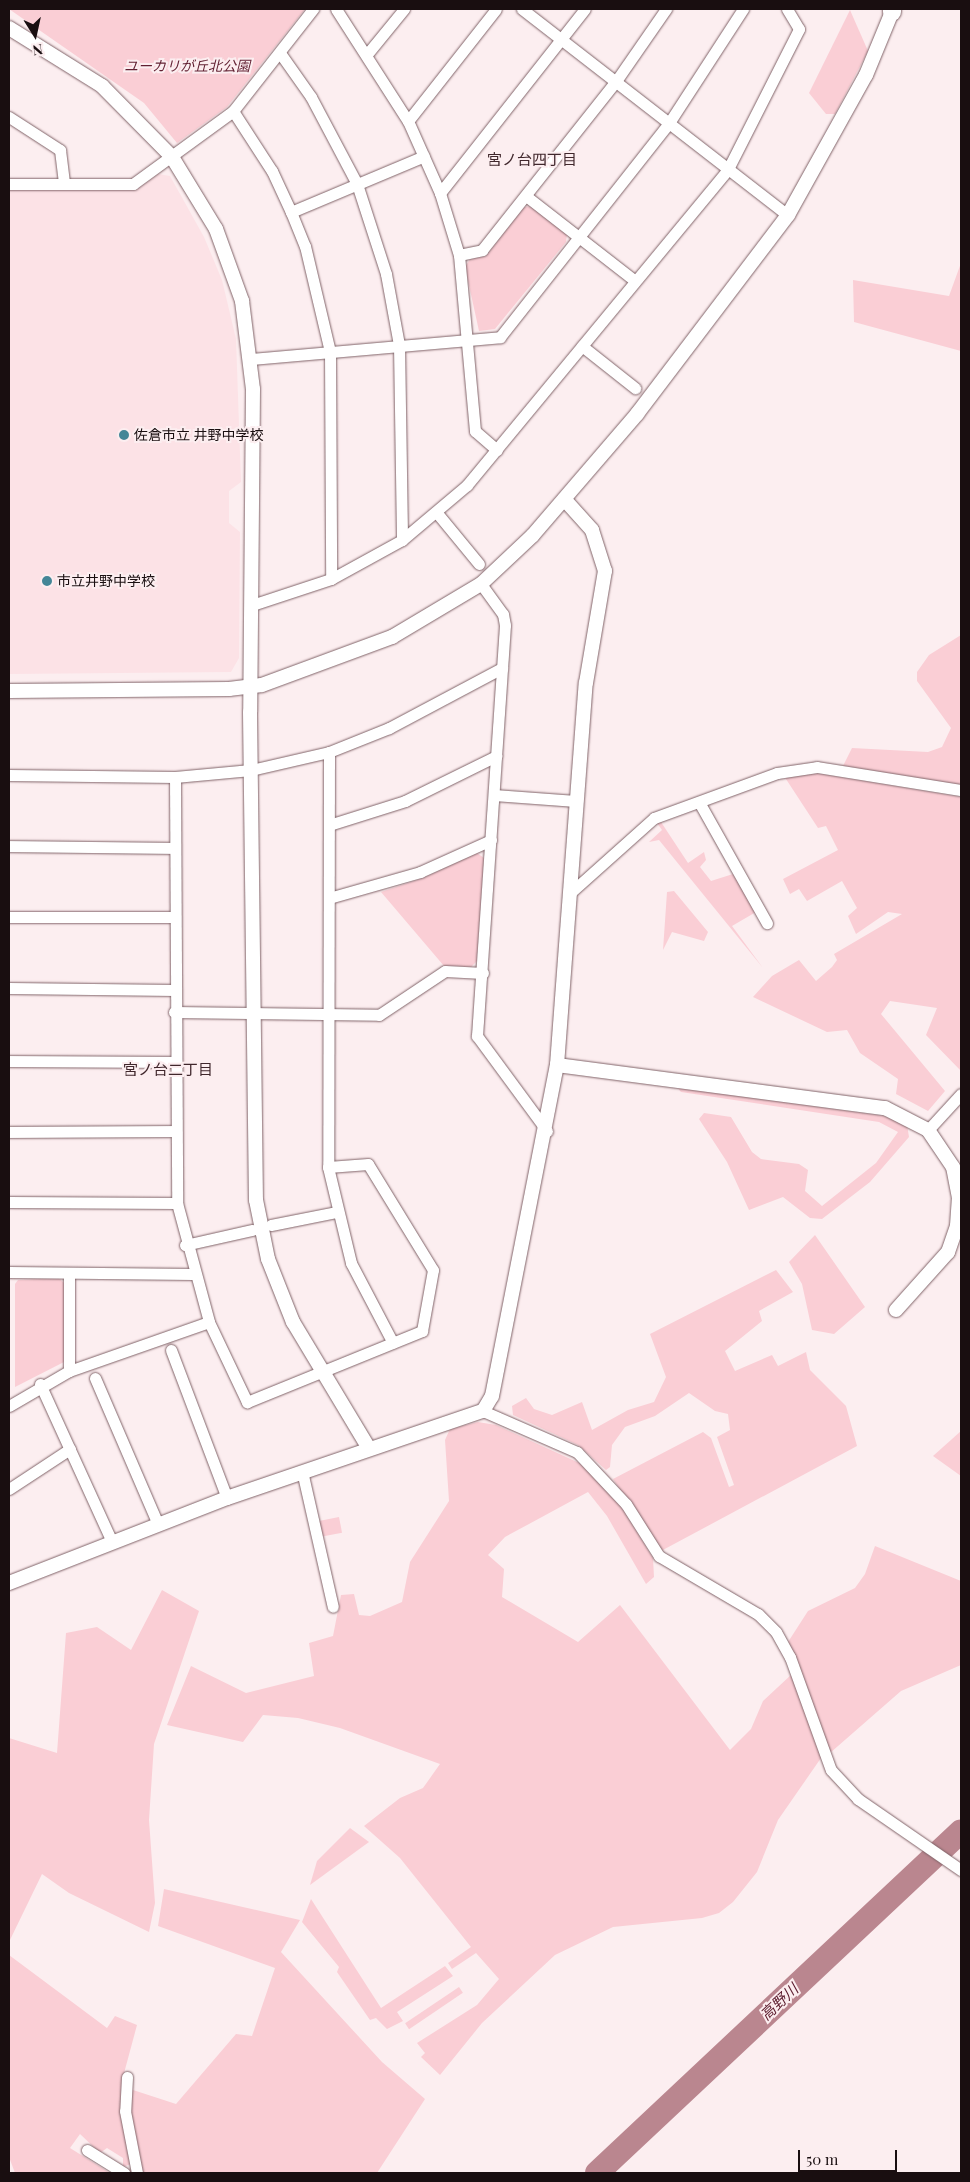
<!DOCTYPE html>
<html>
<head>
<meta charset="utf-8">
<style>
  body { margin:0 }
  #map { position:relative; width:970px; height:2182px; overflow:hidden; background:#fceef0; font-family:"Playfair Display","Noto Sans JP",serif }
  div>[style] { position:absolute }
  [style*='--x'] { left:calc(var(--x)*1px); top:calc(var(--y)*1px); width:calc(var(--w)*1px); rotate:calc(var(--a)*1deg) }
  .built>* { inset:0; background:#fce2e6 }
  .green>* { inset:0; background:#faced5; transform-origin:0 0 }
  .river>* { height:24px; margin:-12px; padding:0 12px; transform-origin:12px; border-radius:12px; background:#ba868f }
  .roads { filter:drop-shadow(0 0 1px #806368) drop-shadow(0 0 1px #806368) }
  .minor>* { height:11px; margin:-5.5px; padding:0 5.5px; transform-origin:5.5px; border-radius:5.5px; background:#fff }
  .tertiary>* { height:14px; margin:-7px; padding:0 7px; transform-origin:7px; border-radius:7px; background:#fff }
  .trunk>* { height:18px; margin:-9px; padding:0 9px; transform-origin:9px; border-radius:9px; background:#fff }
  .dots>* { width:14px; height:14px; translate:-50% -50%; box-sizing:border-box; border:2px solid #fceef0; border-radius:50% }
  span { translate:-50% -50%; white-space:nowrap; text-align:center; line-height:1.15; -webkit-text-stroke:4px #fceef0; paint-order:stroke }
  .park-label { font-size:14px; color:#611f31; font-style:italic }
  .poi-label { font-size:14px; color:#190e10 }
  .left { translate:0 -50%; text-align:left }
  .neighbourhood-label { font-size:15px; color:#40272c }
  .water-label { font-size:15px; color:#5a192b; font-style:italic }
  .frame { position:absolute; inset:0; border:10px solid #190e10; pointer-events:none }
  .north { position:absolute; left:10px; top:10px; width:50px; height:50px; -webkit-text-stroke:4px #fceef0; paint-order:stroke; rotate:170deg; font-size:14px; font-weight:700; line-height:20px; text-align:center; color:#190e10 }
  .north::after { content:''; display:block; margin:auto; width:18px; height:22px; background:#190e10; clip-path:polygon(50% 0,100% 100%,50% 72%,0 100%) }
  .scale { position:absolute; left:798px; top:2150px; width:99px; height:22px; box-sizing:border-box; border:2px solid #190e10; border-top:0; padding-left:6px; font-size:15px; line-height:18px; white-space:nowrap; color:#190e10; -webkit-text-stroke:4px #fceef0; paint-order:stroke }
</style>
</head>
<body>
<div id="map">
  <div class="built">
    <div style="clip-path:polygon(158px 174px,170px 176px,204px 237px,222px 280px,236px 339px,241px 482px,229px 491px,229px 523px,240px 532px,239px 658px,231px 672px,9px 674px,9px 190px,136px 190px)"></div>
  </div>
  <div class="green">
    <div style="clip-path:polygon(9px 9px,305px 9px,227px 107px,177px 143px,144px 103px)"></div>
    <div style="clip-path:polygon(850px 10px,868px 51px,835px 114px,826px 114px,809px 93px)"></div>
    <div style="clip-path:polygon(532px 206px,567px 234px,566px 242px,495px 329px,479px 331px,465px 267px,470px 259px,486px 256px,524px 207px)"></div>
    <div style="clip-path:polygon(961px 263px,961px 351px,854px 322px,853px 280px,949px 296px)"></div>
    <div style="clip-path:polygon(961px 635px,961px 785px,843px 766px,852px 748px,928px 752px,942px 747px,951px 728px,917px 681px,917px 672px,929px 655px)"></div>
    <div style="clip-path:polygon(816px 773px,961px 797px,961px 1071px,926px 1035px,937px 1008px,890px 1001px,881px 1014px,945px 1091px,928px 1111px,896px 1094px,898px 1079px,860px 1053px,847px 1030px,827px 1032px,753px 997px,772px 976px,799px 960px,816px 981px,832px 967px,837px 960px,834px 954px,902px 914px,888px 912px,856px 934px,848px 916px,857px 908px,842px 881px,807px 901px,799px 889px,790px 894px,783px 879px,838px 850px,826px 826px,818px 828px,784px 776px)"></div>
    <div style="clip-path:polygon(661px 822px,688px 863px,704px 852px,706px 860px,700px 867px,711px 881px,733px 874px,756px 912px,732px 926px,763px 968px,659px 840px,649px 842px,662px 830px,657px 823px)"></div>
    <div style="clip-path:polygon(477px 853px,484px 858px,477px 961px,471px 967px,444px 966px,381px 892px,423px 878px)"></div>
    <div style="clip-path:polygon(674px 891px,708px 932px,704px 941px,672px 932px,663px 950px,667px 892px)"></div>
    <div style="clip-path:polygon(677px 1087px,884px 1116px,907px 1125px,909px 1137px,870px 1182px,822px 1219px,810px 1218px,783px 1197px,749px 1210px,727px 1162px,699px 1119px,704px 1113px,731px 1117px,752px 1152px,761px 1159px,799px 1164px,808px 1170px,805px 1191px,822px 1206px,876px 1163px,898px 1132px,879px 1122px,681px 1092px)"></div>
    <div style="clip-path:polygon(815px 1235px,865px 1307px,834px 1334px,812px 1330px,802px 1284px,789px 1262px)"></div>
    <div style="clip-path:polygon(776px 1270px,793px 1292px,759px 1311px,762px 1321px,725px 1351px,735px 1371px,772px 1355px,778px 1366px,806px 1352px,810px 1370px,846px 1406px,857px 1446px,661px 1551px,613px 1479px,703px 1432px,711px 1438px,729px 1487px,734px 1485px,717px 1437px,730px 1430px,728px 1414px,715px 1411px,689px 1393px,655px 1416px,625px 1427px,612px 1445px,610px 1467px,606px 1470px,578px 1445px,513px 1415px,512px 1406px,526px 1398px,534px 1409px,552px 1415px,582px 1402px,592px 1430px,628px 1410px,654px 1402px,666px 1377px,650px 1334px)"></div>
    <div style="clip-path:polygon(59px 1278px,65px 1284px,64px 1362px,15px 1387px,15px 1284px,18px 1280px)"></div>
    <div style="clip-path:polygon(478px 1422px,496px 1425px,588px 1467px,621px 1506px,653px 1558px,654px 1577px,646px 1584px,607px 1516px,588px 1492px,505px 1537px,488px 1555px,504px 1569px,502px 1597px,578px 1642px,620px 1605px,730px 1750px,751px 1729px,763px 1701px,792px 1674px,821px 1758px,778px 1820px,757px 1872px,733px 1902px,719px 1913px,702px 1918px,613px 1927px,555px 1955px,482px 2023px,440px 2075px,421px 2057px,425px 2053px,417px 2043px,477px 2005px,499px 1979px,476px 1953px,452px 1969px,448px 1963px,471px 1947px,400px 1858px,364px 1826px,400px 1798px,423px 1788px,440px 1764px,340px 1728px,298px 1718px,263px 1715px,243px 1742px,167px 1725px,191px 1666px,246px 1693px,314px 1676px,309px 1643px,333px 1636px,341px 1595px,354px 1594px,359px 1615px,370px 1616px,402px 1602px,410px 1562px,449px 1501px,445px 1440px,450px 1429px)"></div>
    <div style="clip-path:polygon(961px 1431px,961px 1476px,933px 1456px)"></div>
    <div style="left:339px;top:1517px;width:16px;height:23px;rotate:79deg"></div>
    <div style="clip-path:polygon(875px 1546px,961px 1581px,961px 1665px,901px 1691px,830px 1753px,788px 1642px,808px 1611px,855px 1588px,865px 1574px)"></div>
    <div style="clip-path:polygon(162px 1590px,199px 1611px,154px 1744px,149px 1820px,155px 1903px,149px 1932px,69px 1893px,42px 1874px,9px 1942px,9px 1738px,57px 1753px,66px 1633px,97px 1627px,131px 1650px)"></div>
    <div style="clip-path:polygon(350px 1828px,369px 1842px,310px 1885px,317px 1861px)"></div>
    <div style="clip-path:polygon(164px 1889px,300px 1920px,281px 1952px,382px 2062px,425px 2099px,377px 2173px,141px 2173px,128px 2112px,130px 2089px,176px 2104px,236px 2034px,252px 2036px,275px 1968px,158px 1926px)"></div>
    <div style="clip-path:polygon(311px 1899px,381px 2008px,445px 1966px,453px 1976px,397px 2012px,403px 2021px,387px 2029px,376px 2018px,370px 2020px,337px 1972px,339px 1967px,302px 1922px)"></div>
    <div style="clip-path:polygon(9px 1955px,107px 2028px,115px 2016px,137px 2025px,123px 2077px,131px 2164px,123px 2167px,123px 2158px,107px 2148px,100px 2153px,80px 2134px,70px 2148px,110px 2173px,15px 2173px,9px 2157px)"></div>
    <div style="left:459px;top:1987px;width:7px;height:65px;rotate:56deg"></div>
  </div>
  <div class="river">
    <div style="--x:597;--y:2173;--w:499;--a:-43.2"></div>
  </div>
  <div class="roads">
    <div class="minor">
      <div style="--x:336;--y:9;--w:133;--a:57.3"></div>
      <div style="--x:408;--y:121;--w:79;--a:66"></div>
      <div style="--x:440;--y:193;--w:65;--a:73"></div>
      <div style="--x:459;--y:255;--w:177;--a:84.8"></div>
      <div style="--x:475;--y:431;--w:29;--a:41"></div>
      <div style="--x:522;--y:9;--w:336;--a:37.8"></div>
      <div style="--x:280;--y:53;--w:54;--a:54.8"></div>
      <div style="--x:311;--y:97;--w:98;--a:62.1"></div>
      <div style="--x:357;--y:184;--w:95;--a:72.1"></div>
      <div style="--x:386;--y:274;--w:72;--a:79.6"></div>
      <div style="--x:399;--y:345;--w:195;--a:89.1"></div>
      <div style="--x:368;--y:53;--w:57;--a:-50.7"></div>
      <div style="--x:233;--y:111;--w:72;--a:57"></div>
      <div style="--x:272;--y:171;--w:45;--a:65.1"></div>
      <div style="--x:291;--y:212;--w:37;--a:68"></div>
      <div style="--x:305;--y:246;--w:109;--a:76.7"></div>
      <div style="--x:330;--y:352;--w:227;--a:89.7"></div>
      <div style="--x:9;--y:117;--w:61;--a:32.9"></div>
      <div style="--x:60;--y:150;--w:34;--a:83"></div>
      <div style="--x:408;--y:121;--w:142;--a:-51.8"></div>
      <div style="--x:9;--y:184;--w:124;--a:0"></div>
      <div style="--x:133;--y:184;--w:124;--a:-36.1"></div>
      <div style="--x:233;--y:111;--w:130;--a:-51.9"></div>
      <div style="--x:440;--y:193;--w:234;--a:-51.8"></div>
      <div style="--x:526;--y:196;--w:138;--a:37.9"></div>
      <div style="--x:291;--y:212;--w:144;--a:-22.8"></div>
      <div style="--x:459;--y:255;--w:24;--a:-12"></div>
      <div style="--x:482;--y:250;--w:216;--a:-51.6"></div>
      <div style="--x:616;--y:81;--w:88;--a:-55.2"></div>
      <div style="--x:582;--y:346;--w:68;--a:38.4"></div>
      <div style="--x:251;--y:359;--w:250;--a:-5"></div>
      <div style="--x:500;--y:337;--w:273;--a:-51.7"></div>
      <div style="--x:669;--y:123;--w:136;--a:-57"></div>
      <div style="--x:437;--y:513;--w:66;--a:50.5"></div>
      <div style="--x:481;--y:584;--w:37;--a:54"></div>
      <div style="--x:503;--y:614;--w:11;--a:80"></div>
      <div style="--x:505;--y:625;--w:412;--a:93.9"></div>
      <div style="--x:477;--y:1036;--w:118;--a:53.6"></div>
      <div style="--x:252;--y:605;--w:83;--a:-18.2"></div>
      <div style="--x:331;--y:579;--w:81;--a:-28.8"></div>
      <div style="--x:402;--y:540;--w:85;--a:-40.2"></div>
      <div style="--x:467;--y:485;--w:410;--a:-50.4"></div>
      <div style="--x:728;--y:169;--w:157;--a:-63.1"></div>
      <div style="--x:799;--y:29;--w:23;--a:-121"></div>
      <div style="--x:329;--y:752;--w:415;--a:90.1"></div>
      <div style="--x:328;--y:1167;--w:99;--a:76.5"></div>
      <div style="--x:351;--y:1263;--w:90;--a:62.3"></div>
      <div style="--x:9;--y:775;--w:166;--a:0.7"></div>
      <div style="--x:175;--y:777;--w:76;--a:-5.3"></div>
      <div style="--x:251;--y:770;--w:80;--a:-13"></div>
      <div style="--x:329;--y:752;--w:65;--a:-21.8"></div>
      <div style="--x:389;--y:728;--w:128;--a:-28"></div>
      <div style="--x:175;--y:777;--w:426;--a:89.7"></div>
      <div style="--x:177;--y:1203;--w:123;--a:74.9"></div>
      <div style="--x:209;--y:1322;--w:89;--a:64.6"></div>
      <div style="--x:247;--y:1402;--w:189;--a:-22.1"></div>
      <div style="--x:422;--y:1331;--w:62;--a:-79.8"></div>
      <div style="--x:433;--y:1270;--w:124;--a:-121.5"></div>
      <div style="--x:368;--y:1164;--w:40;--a:175.7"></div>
      <div style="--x:494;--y:795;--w:82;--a:4.2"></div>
      <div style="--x:699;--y:802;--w:139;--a:60.7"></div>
      <div style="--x:329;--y:825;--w:80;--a:-17.5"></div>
      <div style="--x:405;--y:801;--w:102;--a:-26.3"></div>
      <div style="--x:9;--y:846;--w:165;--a:0.7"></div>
      <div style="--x:569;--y:894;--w:114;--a:-41.8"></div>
      <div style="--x:654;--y:818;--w:131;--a:-20.1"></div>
      <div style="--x:777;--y:773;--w:40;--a:-8.5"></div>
      <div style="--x:817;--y:767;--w:146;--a:9.1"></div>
      <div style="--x:329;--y:898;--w:95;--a:-15.9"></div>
      <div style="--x:420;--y:872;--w:78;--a:-24.3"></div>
      <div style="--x:9;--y:917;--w:166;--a:0"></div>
      <div style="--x:9;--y:988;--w:166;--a:0.7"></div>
      <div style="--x:174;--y:1012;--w:205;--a:0.8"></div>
      <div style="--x:379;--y:1015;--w:79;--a:-33.7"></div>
      <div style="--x:445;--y:971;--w:38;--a:3"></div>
      <div style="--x:9;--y:1061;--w:165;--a:0.3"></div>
      <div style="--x:928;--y:1130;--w:49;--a:-47.5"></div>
      <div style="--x:9;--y:1132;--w:165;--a:-0.3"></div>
      <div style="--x:9;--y:1202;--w:168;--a:0.3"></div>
      <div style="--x:271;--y:1225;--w:66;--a:-11.3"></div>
      <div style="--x:185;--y:1245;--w:69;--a:-12.6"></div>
      <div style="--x:9;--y:1272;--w:184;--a:0.6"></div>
      <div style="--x:69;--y:1273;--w:98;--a:90"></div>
      <div style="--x:171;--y:1350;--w:158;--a:69.3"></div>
      <div style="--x:95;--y:1378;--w:159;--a:66.7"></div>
      <div style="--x:40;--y:1384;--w:174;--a:65.5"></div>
      <div style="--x:9;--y:1406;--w:69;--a:-30.3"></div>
      <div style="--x:69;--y:1371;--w:148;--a:-19.3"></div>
      <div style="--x:483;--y:1411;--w:103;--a:23.6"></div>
      <div style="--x:577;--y:1452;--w:71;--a:46.7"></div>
      <div style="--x:626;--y:1504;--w:62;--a:57.6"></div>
      <div style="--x:659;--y:1556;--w:115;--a:30.4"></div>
      <div style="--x:758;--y:1614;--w:25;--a:45"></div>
      <div style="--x:776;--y:1632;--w:29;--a:61"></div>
      <div style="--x:790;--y:1657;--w:120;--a:70.1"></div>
      <div style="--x:831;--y:1770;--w:40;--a:47"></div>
      <div style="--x:858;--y:1799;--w:125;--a:34.6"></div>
      <div style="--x:302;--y:1471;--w:139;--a:77.2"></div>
      <div style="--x:9;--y:1489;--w:73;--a:-33.3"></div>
      <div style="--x:127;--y:2077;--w:34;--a:93"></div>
      <div style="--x:125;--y:2111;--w:63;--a:79"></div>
      <div style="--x:87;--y:2150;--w:44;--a:31.9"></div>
    </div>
    <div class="tertiary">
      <div style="--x:9;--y:28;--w:110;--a:31.9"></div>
      <div style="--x:102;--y:86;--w:100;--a:45.4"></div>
      <div style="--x:172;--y:157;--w:84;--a:58.6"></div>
      <div style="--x:216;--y:229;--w:77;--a:70.1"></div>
      <div style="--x:242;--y:301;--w:89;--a:82.9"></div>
      <div style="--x:253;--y:389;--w:323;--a:90.5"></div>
      <div style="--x:250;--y:712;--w:488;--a:89.3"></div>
      <div style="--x:256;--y:1200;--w:60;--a:78.5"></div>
      <div style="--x:268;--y:1259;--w:68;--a:68.4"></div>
      <div style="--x:293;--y:1322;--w:146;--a:59"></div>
      <div style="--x:9;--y:691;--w:220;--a:-0.5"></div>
      <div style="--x:229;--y:689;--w:33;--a:-7"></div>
      <div style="--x:262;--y:685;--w:139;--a:-20.3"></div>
      <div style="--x:392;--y:637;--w:104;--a:-30.8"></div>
      <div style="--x:481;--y:584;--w:71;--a:-43.3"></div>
      <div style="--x:533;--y:535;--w:160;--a:-49.3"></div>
      <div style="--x:637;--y:414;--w:250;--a:-52.8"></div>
      <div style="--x:788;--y:215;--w:160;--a:-60.9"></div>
      <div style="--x:866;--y:75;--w:68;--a:-67.6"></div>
      <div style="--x:557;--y:1065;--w:331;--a:7.5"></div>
      <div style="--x:885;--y:1108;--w:48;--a:27.1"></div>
      <div style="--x:928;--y:1130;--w:45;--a:56"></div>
      <div style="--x:953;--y:1167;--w:31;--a:79"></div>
      <div style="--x:959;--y:1197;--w:29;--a:94"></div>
      <div style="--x:957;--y:1226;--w:28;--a:109"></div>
      <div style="--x:948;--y:1252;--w:78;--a:131.9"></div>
      <div style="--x:9;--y:1583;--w:234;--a:-21.3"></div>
      <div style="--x:227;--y:1498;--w:270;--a:-18.8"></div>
      <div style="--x:483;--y:1411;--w:17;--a:-59"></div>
      <div style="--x:492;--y:1396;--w:337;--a:-78.9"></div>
      <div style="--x:557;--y:1065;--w:383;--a:-85.7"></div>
      <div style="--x:586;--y:683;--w:114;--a:-80.4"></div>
      <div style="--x:605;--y:571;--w:43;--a:-107.6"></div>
      <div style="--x:592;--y:530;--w:40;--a:-132"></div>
    </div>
    <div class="trunk">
      <div style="--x:892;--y:12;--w:3;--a:-90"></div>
    </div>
  </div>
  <div class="dots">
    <div style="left:124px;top:435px;background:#448697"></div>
    <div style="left:47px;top:581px;background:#448697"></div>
  </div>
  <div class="park-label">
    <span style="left:187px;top:66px">ユーカリが丘北公園</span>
  </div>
  <div class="poi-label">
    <span class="left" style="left:134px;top:435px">佐倉市立 井野中学校</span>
    <span class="left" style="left:57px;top:581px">市立井野中学校</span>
  </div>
  <div class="neighbourhood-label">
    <span style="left:532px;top:160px">宮ノ台四丁目</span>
    <span style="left:168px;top:1070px">宮ノ台二丁目</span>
  </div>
  <div class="water-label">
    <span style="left:779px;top:2002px;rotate:-43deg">高野川</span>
  </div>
  <div class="frame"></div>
  <div class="north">N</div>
  <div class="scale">50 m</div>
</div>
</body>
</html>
